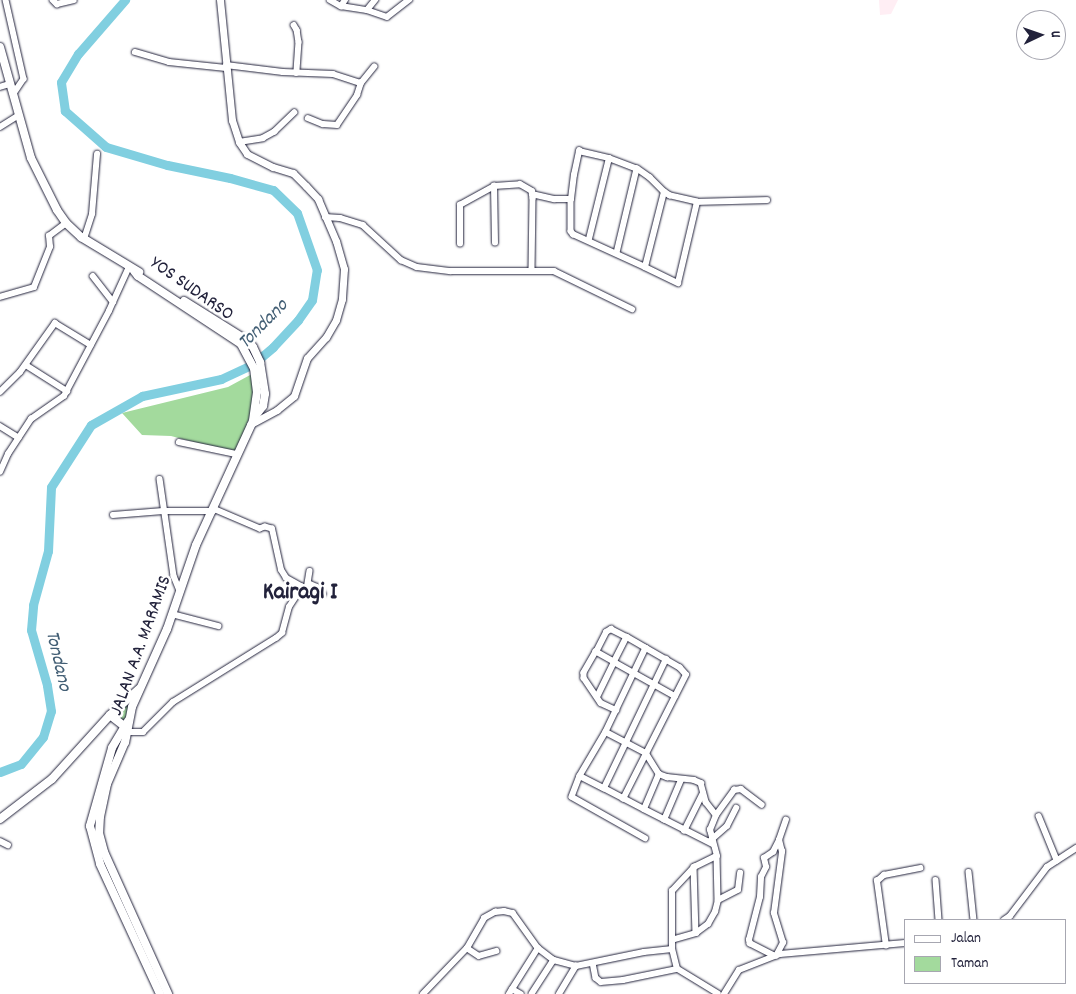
<!DOCTYPE html>
<html>
<head>
<meta charset="utf-8">
<style>
  body { margin:0 }
  #map { position:relative; width:1076px; height:994px; overflow:hidden; background:#fff; font-family:Dekko,sans-serif }
  div>[style] { position:absolute }
  [style*='--x'] { left:calc(var(--x)*1px); top:calc(var(--y)*1px); width:calc(var(--w)*1px); rotate:calc(var(--a)*1deg) }
  .built>* { inset:0; background:#ffeef4 }
  .green>* { inset:0; background:#a3da9d }
  .river>* { height:9px; margin:-4.5px; padding:0 4.5px; transform-origin:4.5px; border-radius:4.5px; background:#81cfe0 }
  .roads { filter:drop-shadow(0 0 1px #22223b) drop-shadow(0 0 1px #22223b) }
  .minor>* { height:5.5px; margin:-2.75px; padding:0 2.75px; transform-origin:2.75px; border-radius:2.75px; background:#fff }
  .major>* { height:7px; margin:-3.5px; padding:0 3.5px; transform-origin:3.5px; border-radius:3.5px; background:#fff }
  .highway>* { height:8px; margin:-4px; padding:0 4px; transform-origin:4px; border-radius:4px; background:#fff }
  span { translate:-50% -50%; white-space:nowrap; text-align:center; line-height:1.15; -webkit-text-stroke:5px #fff; paint-order:stroke }
  .street-label { font-size:19px; color:#22223b }
  .water-label { font-size:20px; color:#435f75; font-style:italic }
  .district-label { font-size:24px; color:#22223b; font-weight:700 }
  .legend { position:absolute; left:904px; top:919px; width:162px; height:65px; box-sizing:border-box; background:#fff; border:1px solid #a7a7b1; margin:0; padding:6px 9px; list-style:none; font-size:15px; color:#22223b }
  .legend li { display:flex; align-items:center; gap:10px; height:25px }
  .legend b { width:25px; border:1px solid #a7a7b1 }
  .north { position:absolute; left:1016px; top:10px; width:50px; height:50px; box-sizing:border-box; background:#fff; border:1px solid #a7a7b1; border-radius:50%; rotate:87deg; font-size:14px; font-weight:700; line-height:20px; text-align:center; color:#22223b }
  .north::after { content:''; display:block; margin:auto; width:18px; height:22px; background:#22223b; clip-path:polygon(50% 0,100% 100%,50% 72%,0 100%) }
</style>
</head>
<body>
<div id="map">
  <div class="built">
    <div style="clip-path:polygon(879px 0,898px 0,891px 14px,880px 15px)"></div>
  </div>
  <div class="green">
    <div style="clip-path:polygon(252px 374px,255px 403px,236px 453px,171px 436px,142px 435px,122px 413px,228px 387px)"></div>
    <div style="clip-path:polygon(132px 699px,127px 720px,124px 725px,111px 715px)"></div>
  </div>
  <div class="river">
    <div style="--x:0;--y:772;--w:22;--a:-21"></div>
    <div style="--x:21;--y:764;--w:35;--a:-51"></div>
    <div style="--x:43;--y:737;--w:27;--a:-73"></div>
    <div style="--x:51;--y:711;--w:26;--a:-99"></div>
    <div style="--x:47;--y:685;--w:57;--a:-106.2"></div>
    <div style="--x:31;--y:630;--w:25;--a:-85"></div>
    <div style="--x:33;--y:605;--w:56;--a:-74.5"></div>
    <div style="--x:48;--y:551;--w:64;--a:-87.3"></div>
    <div style="--x:51;--y:487;--w:74;--a:-57.2"></div>
    <div style="--x:91;--y:425;--w:59;--a:-29.6"></div>
    <div style="--x:142;--y:396;--w:81;--a:-12.1"></div>
    <div style="--x:221;--y:379;--w:35;--a:-25"></div>
    <div style="--x:253;--y:364;--w:26;--a:-40"></div>
    <div style="--x:273;--y:347;--w:37;--a:-47"></div>
    <div style="--x:298;--y:320;--w:24;--a:-55"></div>
    <div style="--x:312;--y:300;--w:30;--a:-81"></div>
    <div style="--x:317;--y:270;--w:60;--a:-109.3"></div>
    <div style="--x:297;--y:213;--w:33;--a:-136"></div>
    <div style="--x:273;--y:190;--w:45;--a:-164.4"></div>
    <div style="--x:230;--y:178;--w:64;--a:-168.3"></div>
    <div style="--x:167;--y:165;--w:64;--a:-163.6"></div>
    <div style="--x:106;--y:147;--w:55;--a:-138.7"></div>
    <div style="--x:65;--y:111;--w:29;--a:-98"></div>
    <div style="--x:61;--y:82;--w:33;--a:-59"></div>
    <div style="--x:78;--y:54;--w:72;--a:-49"></div>
  </div>
  <div class="roads">
    <div class="minor">
      <div style="--x:6;--y:0;--w:81;--a:77.2"></div>
      <div style="--x:24;--y:79;--w:18;--a:124"></div>
      <div style="--x:53;--y:0;--w:6;--a:45"></div>
      <div style="--x:57;--y:4;--w:17;--a:-13"></div>
      <div style="--x:330;--y:0;--w:13;--a:29"></div>
      <div style="--x:341;--y:6;--w:26;--a:9"></div>
      <div style="--x:367;--y:10;--w:21;--a:19"></div>
      <div style="--x:387;--y:17;--w:28;--a:-38"></div>
      <div style="--x:341;--y:6;--w:7;--a:-56"></div>
      <div style="--x:367;--y:10;--w:13;--a:-51"></div>
      <div style="--x:294;--y:25;--w:6;--a:59"></div>
      <div style="--x:297;--y:30;--w:12;--a:81"></div>
      <div style="--x:299;--y:42;--w:31;--a:94"></div>
      <div style="--x:135;--y:52;--w:35;--a:16"></div>
      <div style="--x:169;--y:62;--w:57;--a:6"></div>
      <div style="--x:226;--y:65;--w:57;--a:7"></div>
      <div style="--x:283;--y:72;--w:50;--a:2.3"></div>
      <div style="--x:333;--y:74;--w:29;--a:18"></div>
      <div style="--x:361;--y:83;--w:21;--a:-51"></div>
      <div style="--x:0;--y:87;--w:10;--a:-17"></div>
      <div style="--x:308;--y:118;--w:16;--a:22"></div>
      <div style="--x:323;--y:124;--w:14;--a:4"></div>
      <div style="--x:337;--y:125;--w:36;--a:-56"></div>
      <div style="--x:357;--y:95;--w:13;--a:-72"></div>
      <div style="--x:0;--y:127;--w:22;--a:-32"></div>
      <div style="--x:239;--y:142;--w:24;--a:-9"></div>
      <div style="--x:263;--y:138;--w:13;--a:-29"></div>
      <div style="--x:274;--y:132;--w:28;--a:-44"></div>
      <div style="--x:532;--y:194;--w:23;--a:13"></div>
      <div style="--x:554;--y:199;--w:17;--a:0"></div>
      <div style="--x:571;--y:199;--w:24;--a:-83"></div>
      <div style="--x:574;--y:175;--w:25;--a:-78"></div>
      <div style="--x:579;--y:151;--w:31;--a:13"></div>
      <div style="--x:609;--y:158;--w:30;--a:21"></div>
      <div style="--x:637;--y:169;--w:86;--a:103.4"></div>
      <div style="--x:571;--y:199;--w:32;--a:90"></div>
      <div style="--x:571;--y:231;--w:4;--a:56"></div>
      <div style="--x:573;--y:234;--w:79;--a:24.6"></div>
      <div style="--x:645;--y:267;--w:77;--a:-75.8"></div>
      <div style="--x:664;--y:192;--w:20;--a:-135"></div>
      <div style="--x:650;--y:178;--w:16;--a:-145"></div>
      <div style="--x:697;--y:202;--w:70;--a:-1.6"></div>
      <div style="--x:325;--y:217;--w:15;--a:4"></div>
      <div style="--x:340;--y:218;--w:24;--a:17"></div>
      <div style="--x:363;--y:225;--w:52;--a:42.6"></div>
      <div style="--x:401;--y:260;--w:17;--a:24"></div>
      <div style="--x:417;--y:267;--w:34;--a:7"></div>
      <div style="--x:451;--y:271;--w:103;--a:0"></div>
      <div style="--x:554;--y:271;--w:87;--a:26"></div>
      <div style="--x:84;--y:239;--w:26;--a:-72"></div>
      <div style="--x:92;--y:214;--w:60;--a:-85.2"></div>
      <div style="--x:589;--y:239;--w:83;--a:-76.1"></div>
      <div style="--x:495;--y:243;--w:57;--a:-91"></div>
      <div style="--x:494;--y:186;--w:26;--a:-4"></div>
      <div style="--x:520;--y:184;--w:14;--a:30"></div>
      <div style="--x:532;--y:191;--w:7;--a:82"></div>
      <div style="--x:533;--y:198;--w:72;--a:90.8"></div>
      <div style="--x:460;--y:244;--w:39;--a:-90"></div>
      <div style="--x:460;--y:205;--w:39;--a:-29"></div>
      <div style="--x:645;--y:267;--w:37;--a:26"></div>
      <div style="--x:678;--y:283;--w:83;--a:-76.8"></div>
      <div style="--x:697;--y:202;--w:28;--a:-167"></div>
      <div style="--x:670;--y:196;--w:7;--a:-146"></div>
      <div style="--x:93;--y:276;--w:33;--a:52"></div>
      <div style="--x:0;--y:297;--w:35;--a:-16"></div>
      <div style="--x:34;--y:287;--w:43;--a:-68.2"></div>
      <div style="--x:50;--y:247;--w:11;--a:-95"></div>
      <div style="--x:49;--y:236;--w:21;--a:-37"></div>
      <div style="--x:26;--y:365;--w:49;--a:32.4"></div>
      <div style="--x:0;--y:392;--w:28;--a:-45"></div>
      <div style="--x:20;--y:372;--w:60;--a:-54.5"></div>
      <div style="--x:55;--y:323;--w:42;--a:31.4"></div>
      <div style="--x:0;--y:426;--w:22;--a:32"></div>
      <div style="--x:179;--y:442;--w:58;--a:11.9"></div>
      <div style="--x:0;--y:472;--w:20;--a:-66"></div>
      <div style="--x:8;--y:454;--w:42;--a:-56.7"></div>
      <div style="--x:31;--y:419;--w:40;--a:-34.9"></div>
      <div style="--x:64;--y:396;--w:96;--a:-62.1"></div>
      <div style="--x:109;--y:311;--w:48;--a:-65.6"></div>
      <div style="--x:160;--y:479;--w:98;--a:81.8"></div>
      <div style="--x:174;--y:576;--w:16;--a:68"></div>
      <div style="--x:113;--y:515;--w:50;--a:-4.6"></div>
      <div style="--x:163;--y:511;--w:50;--a:0"></div>
      <div style="--x:310;--y:571;--w:12;--a:99"></div>
      <div style="--x:308;--y:583;--w:10;--a:24"></div>
      <div style="--x:317;--y:587;--w:9;--a:49"></div>
      <div style="--x:172;--y:614;--w:48;--a:14.6"></div>
      <div style="--x:627;--y:637;--w:28;--a:117"></div>
      <div style="--x:614;--y:662;--w:21;--a:-151"></div>
      <div style="--x:596;--y:652;--w:22;--a:-63"></div>
      <div style="--x:606;--y:632;--w:6;--a:-31"></div>
      <div style="--x:611;--y:629;--w:18;--a:27"></div>
      <div style="--x:627;--y:637;--w:22;--a:30"></div>
      <div style="--x:646;--y:648;--w:93;--a:115.5"></div>
      <div style="--x:606;--y:732;--w:51;--a:120.6"></div>
      <div style="--x:580;--y:776;--w:27;--a:27"></div>
      <div style="--x:604;--y:788;--w:143;--a:-64.3"></div>
      <div style="--x:596;--y:652;--w:24;--a:120"></div>
      <div style="--x:584;--y:673;--w:5;--a:90"></div>
      <div style="--x:584;--y:678;--w:30;--a:56"></div>
      <div style="--x:601;--y:703;--w:17;--a:25"></div>
      <div style="--x:597;--y:697;--w:39;--a:-64"></div>
      <div style="--x:614;--y:662;--w:70;--a:29.1"></div>
      <div style="--x:124;--y:732;--w:19;--a:0"></div>
      <div style="--x:143;--y:732;--w:42;--a:-45"></div>
      <div style="--x:173;--y:702;--w:121;--a:-31.9"></div>
      <div style="--x:276;--y:638;--w:8;--a:-40"></div>
      <div style="--x:282;--y:633;--w:27;--a:-75"></div>
      <div style="--x:289;--y:607;--w:24;--a:-57"></div>
      <div style="--x:302;--y:587;--w:18;--a:-151"></div>
      <div style="--x:286;--y:578;--w:9;--a:-122"></div>
      <div style="--x:281;--y:570;--w:42;--a:-102.4"></div>
      <div style="--x:272;--y:529;--w:7;--a:-164"></div>
      <div style="--x:265;--y:527;--w:5;--a:158"></div>
      <div style="--x:260;--y:529;--w:51;--a:-156.9"></div>
      <div style="--x:606;--y:732;--w:45;--a:27.7"></div>
      <div style="--x:646;--y:753;--w:25;--a:58"></div>
      <div style="--x:659;--y:774;--w:9;--a:21"></div>
      <div style="--x:667;--y:777;--w:27;--a:6"></div>
      <div style="--x:694;--y:780;--w:8;--a:23"></div>
      <div style="--x:701;--y:783;--w:20;--a:75"></div>
      <div style="--x:706;--y:802;--w:16;--a:52"></div>
      <div style="--x:580;--y:776;--w:22;--a:111"></div>
      <div style="--x:572;--y:797;--w:84;--a:29.3"></div>
      <div style="--x:604;--y:788;--w:45;--a:27.7"></div>
      <div style="--x:644;--y:809;--w:38;--a:-67"></div>
      <div style="--x:623;--y:799;--w:139;--a:-63.1"></div>
      <div style="--x:686;--y:675;--w:9;--a:-131"></div>
      <div style="--x:680;--y:668;--w:39;--a:-150"></div>
      <div style="--x:644;--y:809;--w:77;--a:26.9"></div>
      <div style="--x:1039;--y:816;--w:48;--a:67.8"></div>
      <div style="--x:664;--y:820;--w:43;--a:-67"></div>
      <div style="--x:684;--y:831;--w:42;--a:-63.4"></div>
      <div style="--x:711;--y:840;--w:21;--a:-41"></div>
      <div style="--x:727;--y:826;--w:20;--a:-63"></div>
      <div style="--x:0;--y:841;--w:9;--a:27"></div>
      <div style="--x:717;--y:856;--w:44;--a:88.7"></div>
      <div style="--x:718;--y:900;--w:22;--a:-27"></div>
      <div style="--x:738;--y:890;--w:17;--a:-83"></div>
      <div style="--x:694;--y:867;--w:66;--a:88.3"></div>
      <div style="--x:969;--y:872;--w:48;--a:84.1"></div>
      <div style="--x:936;--y:880;--w:40;--a:85.7"></div>
      <div style="--x:1004;--y:920;--w:7;--a:-34"></div>
      <div style="--x:1010;--y:916;--w:61;--a:-52.9"></div>
      <div style="--x:1047;--y:867;--w:35;--a:-33"></div>
      <div style="--x:672;--y:940;--w:25;--a:-16"></div>
      <div style="--x:696;--y:933;--w:15;--a:-37"></div>
      <div style="--x:708;--y:924;--w:14;--a:-60"></div>
      <div style="--x:715;--y:912;--w:12;--a:-76"></div>
      <div style="--x:886;--y:946;--w:66;--a:-97.9"></div>
      <div style="--x:877;--y:881;--w:9;--a:-41"></div>
      <div style="--x:884;--y:875;--w:37;--a:-11"></div>
      <div style="--x:467;--y:948;--w:14;--a:34"></div>
      <div style="--x:479;--y:956;--w:18;--a:-16"></div>
      <div style="--x:774;--y:956;--w:27;--a:-153"></div>
      <div style="--x:750;--y:944;--w:4;--a:-104"></div>
      <div style="--x:749;--y:940;--w:44;--a:-75.7"></div>
      <div style="--x:760;--y:897;--w:20;--a:-87"></div>
      <div style="--x:761;--y:877;--w:11;--a:-63"></div>
      <div style="--x:766;--y:867;--w:9;--a:-103"></div>
      <div style="--x:764;--y:858;--w:11;--a:-34"></div>
      <div style="--x:773;--y:852;--w:13;--a:-63"></div>
      <div style="--x:776;--y:956;--w:15;--a:-62"></div>
      <div style="--x:783;--y:943;--w:31;--a:-107"></div>
      <div style="--x:774;--y:913;--w:62;--a:-82.5"></div>
      <div style="--x:782;--y:852;--w:12;--a:-104"></div>
      <div style="--x:779;--y:840;--w:21;--a:-71"></div>
      <div style="--x:554;--y:960;--w:23;--a:15"></div>
      <div style="--x:576;--y:966;--w:69;--a:-11.6"></div>
      <div style="--x:644;--y:952;--w:28;--a:-6"></div>
      <div style="--x:593;--y:963;--w:15;--a:79"></div>
      <div style="--x:596;--y:978;--w:6;--a:39"></div>
      <div style="--x:601;--y:982;--w:22;--a:-5"></div>
      <div style="--x:623;--y:980;--w:55;--a:-11.5"></div>
      <div style="--x:512;--y:989;--w:10;--a:29"></div>
      <div style="--x:423;--y:994;--w:64;--a:-46.3"></div>
      <div style="--x:467;--y:948;--w:34;--a:-60"></div>
      <div style="--x:484;--y:918;--w:13;--a:-29"></div>
      <div style="--x:495;--y:912;--w:9;--a:-6"></div>
      <div style="--x:504;--y:911;--w:9;--a:13"></div>
      <div style="--x:513;--y:913;--w:43;--a:54.5"></div>
      <div style="--x:509;--y:994;--w:54;--a:-57.8"></div>
      <div style="--x:538;--y:948;--w:20;--a:37"></div>
      <div style="--x:554;--y:960;--w:40;--a:122.9"></div>
      <div style="--x:559;--y:994;--w:33;--a:-59"></div>
      <div style="--x:718;--y:994;--w:48;--a:-148.6"></div>
      <div style="--x:677;--y:969;--w:21;--a:-104"></div>
      <div style="--x:672;--y:949;--w:58;--a:-90"></div>
      <div style="--x:672;--y:891;--w:33;--a:-47"></div>
      <div style="--x:694;--y:867;--w:25;--a:-26"></div>
      <div style="--x:717;--y:856;--w:27;--a:-105"></div>
      <div style="--x:710;--y:830;--w:16;--a:-68"></div>
      <div style="--x:716;--y:815;--w:31;--a:-54"></div>
      <div style="--x:734;--y:790;--w:7;--a:-8"></div>
      <div style="--x:741;--y:789;--w:26;--a:37"></div>
      <div style="--x:724;--y:994;--w:28;--a:-58"></div>
      <div style="--x:739;--y:970;--w:44;--a:-21.3"></div>
      <div style="--x:780;--y:954;--w:125;--a:-5"></div>
    </div>
    <div class="major">
      <div style="--x:220;--y:0;--w:121;--a:84.3"></div>
      <div style="--x:232;--y:120;--w:23;--a:72"></div>
      <div style="--x:239;--y:142;--w:14;--a:56"></div>
      <div style="--x:247;--y:154;--w:29;--a:27"></div>
      <div style="--x:273;--y:167;--w:21;--a:17"></div>
      <div style="--x:293;--y:173;--w:18;--a:45"></div>
      <div style="--x:306;--y:186;--w:18;--a:47"></div>
      <div style="--x:318;--y:199;--w:46;--a:66.8"></div>
      <div style="--x:336;--y:241;--w:29;--a:74"></div>
      <div style="--x:344;--y:269;--w:30;--a:94"></div>
      <div style="--x:342;--y:299;--w:22;--a:106"></div>
      <div style="--x:336;--y:320;--w:20;--a:120"></div>
      <div style="--x:326;--y:337;--w:28;--a:132"></div>
      <div style="--x:307;--y:358;--w:40;--a:108.9"></div>
      <div style="--x:294;--y:396;--w:22;--a:141"></div>
      <div style="--x:277;--y:410;--w:30;--a:152"></div>
    </div>
    <div class="highway">
      <div style="--x:0;--y:47;--w:115;--a:74.4"></div>
      <div style="--x:31;--y:158;--w:58;--a:63.4"></div>
      <div style="--x:57;--y:210;--w:16;--a:55"></div>
      <div style="--x:66;--y:223;--w:21;--a:43"></div>
      <div style="--x:81;--y:237;--w:68;--a:31.1"></div>
      <div style="--x:134;--y:271;--w:6;--a:51"></div>
      <div style="--x:138;--y:276;--w:123;--a:33.4"></div>
      <div style="--x:241;--y:344;--w:27;--a:62"></div>
      <div style="--x:254;--y:368;--w:24;--a:83"></div>
      <div style="--x:257;--y:392;--w:29;--a:98"></div>
      <div style="--x:253;--y:421;--w:136;--a:114.7"></div>
      <div style="--x:196;--y:545;--w:89;--a:109"></div>
      <div style="--x:167;--y:629;--w:85;--a:114.2"></div>
      <div style="--x:132;--y:707;--w:36;--a:101"></div>
      <div style="--x:125;--y:742;--w:46;--a:113.2"></div>
      <div style="--x:107;--y:784;--w:33;--a:102"></div>
      <div style="--x:100;--y:816;--w:17;--a:93"></div>
      <div style="--x:99;--y:833;--w:20;--a:75"></div>
      <div style="--x:104;--y:852;--w:156;--a:65.7"></div>
      <div style="--x:184;--y:301;--w:72;--a:31.9"></div>
      <div style="--x:245;--y:339;--w:11;--a:45"></div>
      <div style="--x:253;--y:347;--w:17;--a:65"></div>
      <div style="--x:260;--y:362;--w:32;--a:81"></div>
      <div style="--x:265;--y:394;--w:12;--a:99"></div>
      <div style="--x:263;--y:406;--w:11;--a:128"></div>
      <div style="--x:110;--y:715;--w:18;--a:38"></div>
      <div style="--x:128;--y:721;--w:31;--a:121"></div>
      <div style="--x:112;--y:748;--w:81;--a:105.8"></div>
      <div style="--x:90;--y:826;--w:39;--a:75"></div>
      <div style="--x:100;--y:864;--w:143;--a:65.2"></div>
      <div style="--x:0;--y:819;--w:66;--a:-37.6"></div>
      <div style="--x:52;--y:779;--w:86;--a:-47.8"></div>
      <div style="--x:110;--y:715;--w:39;--a:-42"></div>
    </div>
  </div>
  <div class="street-label">
    <span style="left:191px;top:290px;rotate:35deg">YOS SUDARSO</span>
    <span style="left:142px;top:646px;rotate:-70deg">JALAN A.A. MARAMIS</span>
  </div>
  <div class="water-label">
    <span style="left:264px;top:325px;rotate:-45deg">Tondano</span>
    <span style="left:57px;top:661px;rotate:77deg">Tondano</span>
  </div>
  <div class="district-label">
    <span style="left:300px;top:594px">Kairagi I</span>
  </div>
  <ul class="legend">
  <li><b style="height:6px;background:#fff"></b>Jalan</li>
  <li><b style="height:14px;background:#a3da9d"></b>Taman</li>
  </ul>
  <div class="north">U</div>
</div>
</body>
</html>
